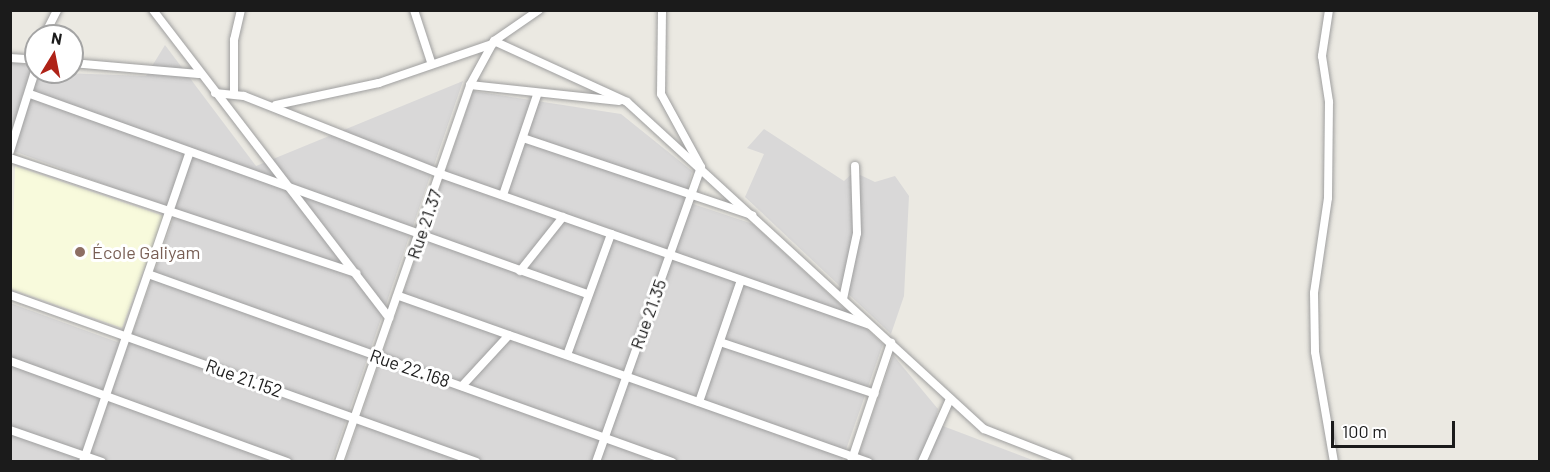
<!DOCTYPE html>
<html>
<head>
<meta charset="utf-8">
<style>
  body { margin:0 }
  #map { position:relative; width:1550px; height:472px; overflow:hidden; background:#ebe9e2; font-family:Barlow,sans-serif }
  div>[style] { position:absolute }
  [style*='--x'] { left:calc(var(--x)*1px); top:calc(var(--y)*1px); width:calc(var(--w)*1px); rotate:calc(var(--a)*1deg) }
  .residential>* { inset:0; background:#d9d8d8 }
  .education>* { inset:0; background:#f8fadc }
  .roads { filter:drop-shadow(0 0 2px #9f9f9f) drop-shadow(0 0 2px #9f9f9f) }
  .street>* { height:8px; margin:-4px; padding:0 4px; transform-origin:4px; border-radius:4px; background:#fff }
  .dots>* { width:16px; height:16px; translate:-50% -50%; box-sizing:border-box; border:3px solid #fff; border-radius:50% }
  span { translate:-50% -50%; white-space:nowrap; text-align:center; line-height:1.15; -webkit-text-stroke:6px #fff; paint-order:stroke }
  .street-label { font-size:18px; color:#1b1b1b }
  .education-label { font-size:18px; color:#785e54 }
  .left { translate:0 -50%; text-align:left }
  .frame { position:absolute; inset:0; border:12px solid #1b1b1b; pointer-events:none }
  .north { position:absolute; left:24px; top:24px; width:60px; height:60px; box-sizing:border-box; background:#fff; border:2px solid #a4a4a4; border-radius:50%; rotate:10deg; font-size:16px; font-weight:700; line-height:24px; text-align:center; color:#1b1b1b }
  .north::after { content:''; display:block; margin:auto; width:21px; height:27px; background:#af2217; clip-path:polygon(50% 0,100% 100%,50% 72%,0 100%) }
  .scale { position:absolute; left:1331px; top:421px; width:124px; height:27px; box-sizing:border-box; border:3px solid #1b1b1b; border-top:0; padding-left:8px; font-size:18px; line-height:21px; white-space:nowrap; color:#1b1b1b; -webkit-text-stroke:4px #fff; paint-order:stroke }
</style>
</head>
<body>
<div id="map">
  <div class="residential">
    <div style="clip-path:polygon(165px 45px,256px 166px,463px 81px,332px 461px,11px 461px,10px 303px,128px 346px,176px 211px,11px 150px,11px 62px,36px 66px,36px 72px,146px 76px)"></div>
    <div style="clip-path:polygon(473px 91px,621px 114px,692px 171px,684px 201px,753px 224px,883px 344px,842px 461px,345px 462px)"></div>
    <div style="clip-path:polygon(764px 129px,844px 181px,854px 172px,875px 182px,895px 176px,909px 196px,904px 296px,891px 334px,745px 197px,764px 154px,747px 148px)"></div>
    <div style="clip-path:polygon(893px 355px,938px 409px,935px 423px,1035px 461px,856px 462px)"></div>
  </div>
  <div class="education">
    <div style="clip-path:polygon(15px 166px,164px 216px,122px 328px,11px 289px)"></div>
  </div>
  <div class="roads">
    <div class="street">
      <div style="--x:153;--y:10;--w:388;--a:52.5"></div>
      <div style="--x:414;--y:10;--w:55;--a:71.9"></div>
      <div style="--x:1329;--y:10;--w:47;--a:98.7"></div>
      <div style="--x:1322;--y:56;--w:47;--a:81.3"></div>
      <div style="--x:1329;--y:102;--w:96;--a:90.6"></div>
      <div style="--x:1328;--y:198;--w:96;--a:98.4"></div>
      <div style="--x:1314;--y:293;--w:59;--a:89"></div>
      <div style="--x:1315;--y:352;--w:112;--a:80.2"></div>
      <div style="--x:44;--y:36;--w:29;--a:-63"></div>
      <div style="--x:494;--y:41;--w:146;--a:24.6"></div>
      <div style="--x:627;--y:102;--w:484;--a:42.5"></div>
      <div style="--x:984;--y:429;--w:90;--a:21.4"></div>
      <div style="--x:10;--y:58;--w:26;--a:4"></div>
      <div style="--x:72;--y:63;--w:127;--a:5"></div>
      <div style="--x:470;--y:85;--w:150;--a:6.1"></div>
      <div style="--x:215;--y:93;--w:29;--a:6"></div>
      <div style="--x:244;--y:96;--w:212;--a:21.6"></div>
      <div style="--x:441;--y:174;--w:453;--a:19.4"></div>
      <div style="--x:234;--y:93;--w:53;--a:-90"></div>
      <div style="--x:234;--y:40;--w:31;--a:-77"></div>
      <div style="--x:30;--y:94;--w:592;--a:19.75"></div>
      <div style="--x:276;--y:105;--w:105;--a:-12.1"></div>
      <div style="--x:379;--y:83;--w:120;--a:-19"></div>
      <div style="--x:523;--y:138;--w:242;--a:18.6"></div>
      <div style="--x:10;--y:151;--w:87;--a:-72.6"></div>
      <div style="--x:10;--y:158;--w:365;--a:18.4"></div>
      <div style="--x:503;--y:195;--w:106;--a:-71.2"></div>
      <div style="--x:520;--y:271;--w:69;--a:-51.5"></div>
      <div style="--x:148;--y:274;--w:557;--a:19.74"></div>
      <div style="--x:10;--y:295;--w:495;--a:19.7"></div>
      <div style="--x:399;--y:296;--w:498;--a:19.5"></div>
      <div style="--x:843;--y:299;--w:67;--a:-78"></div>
      <div style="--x:857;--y:233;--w:67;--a:-91.7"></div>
      <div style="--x:720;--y:342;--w:163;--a:18.5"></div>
      <div style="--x:567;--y:355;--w:129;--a:-70"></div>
      <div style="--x:10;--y:361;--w:295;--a:20"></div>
      <div style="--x:462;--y:386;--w:69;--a:-47.3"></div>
      <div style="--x:699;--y:402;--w:129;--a:-71"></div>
      <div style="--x:10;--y:430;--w:97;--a:19.2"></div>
      <div style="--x:83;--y:462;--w:328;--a:-71"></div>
      <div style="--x:339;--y:462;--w:399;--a:-70.8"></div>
      <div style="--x:470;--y:85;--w:50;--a:-61.4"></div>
      <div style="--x:494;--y:41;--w:55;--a:-34.6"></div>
      <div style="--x:596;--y:462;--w:313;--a:-70.4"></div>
      <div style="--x:701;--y:167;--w:83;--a:-118.7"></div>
      <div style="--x:661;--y:94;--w:84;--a:-89.3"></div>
      <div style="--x:851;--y:462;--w:126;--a:-71.4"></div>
      <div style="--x:922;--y:462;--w:69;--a:-66"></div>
    </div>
  </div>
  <div class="dots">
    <div style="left:80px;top:252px;background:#8d6e63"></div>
  </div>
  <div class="street-label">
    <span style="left:424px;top:224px;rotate:-71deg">Rue 21.37</span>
    <span style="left:648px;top:314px;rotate:-70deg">Rue 21.35</span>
    <span style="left:410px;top:368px;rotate:19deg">Rue 22.168</span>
    <span style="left:244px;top:378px;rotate:20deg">Rue 21.152</span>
  </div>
  <div class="education-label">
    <span class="left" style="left:92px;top:252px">École Galiyam</span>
  </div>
  <div class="frame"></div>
  <div class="north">N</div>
  <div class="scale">100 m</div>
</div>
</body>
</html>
